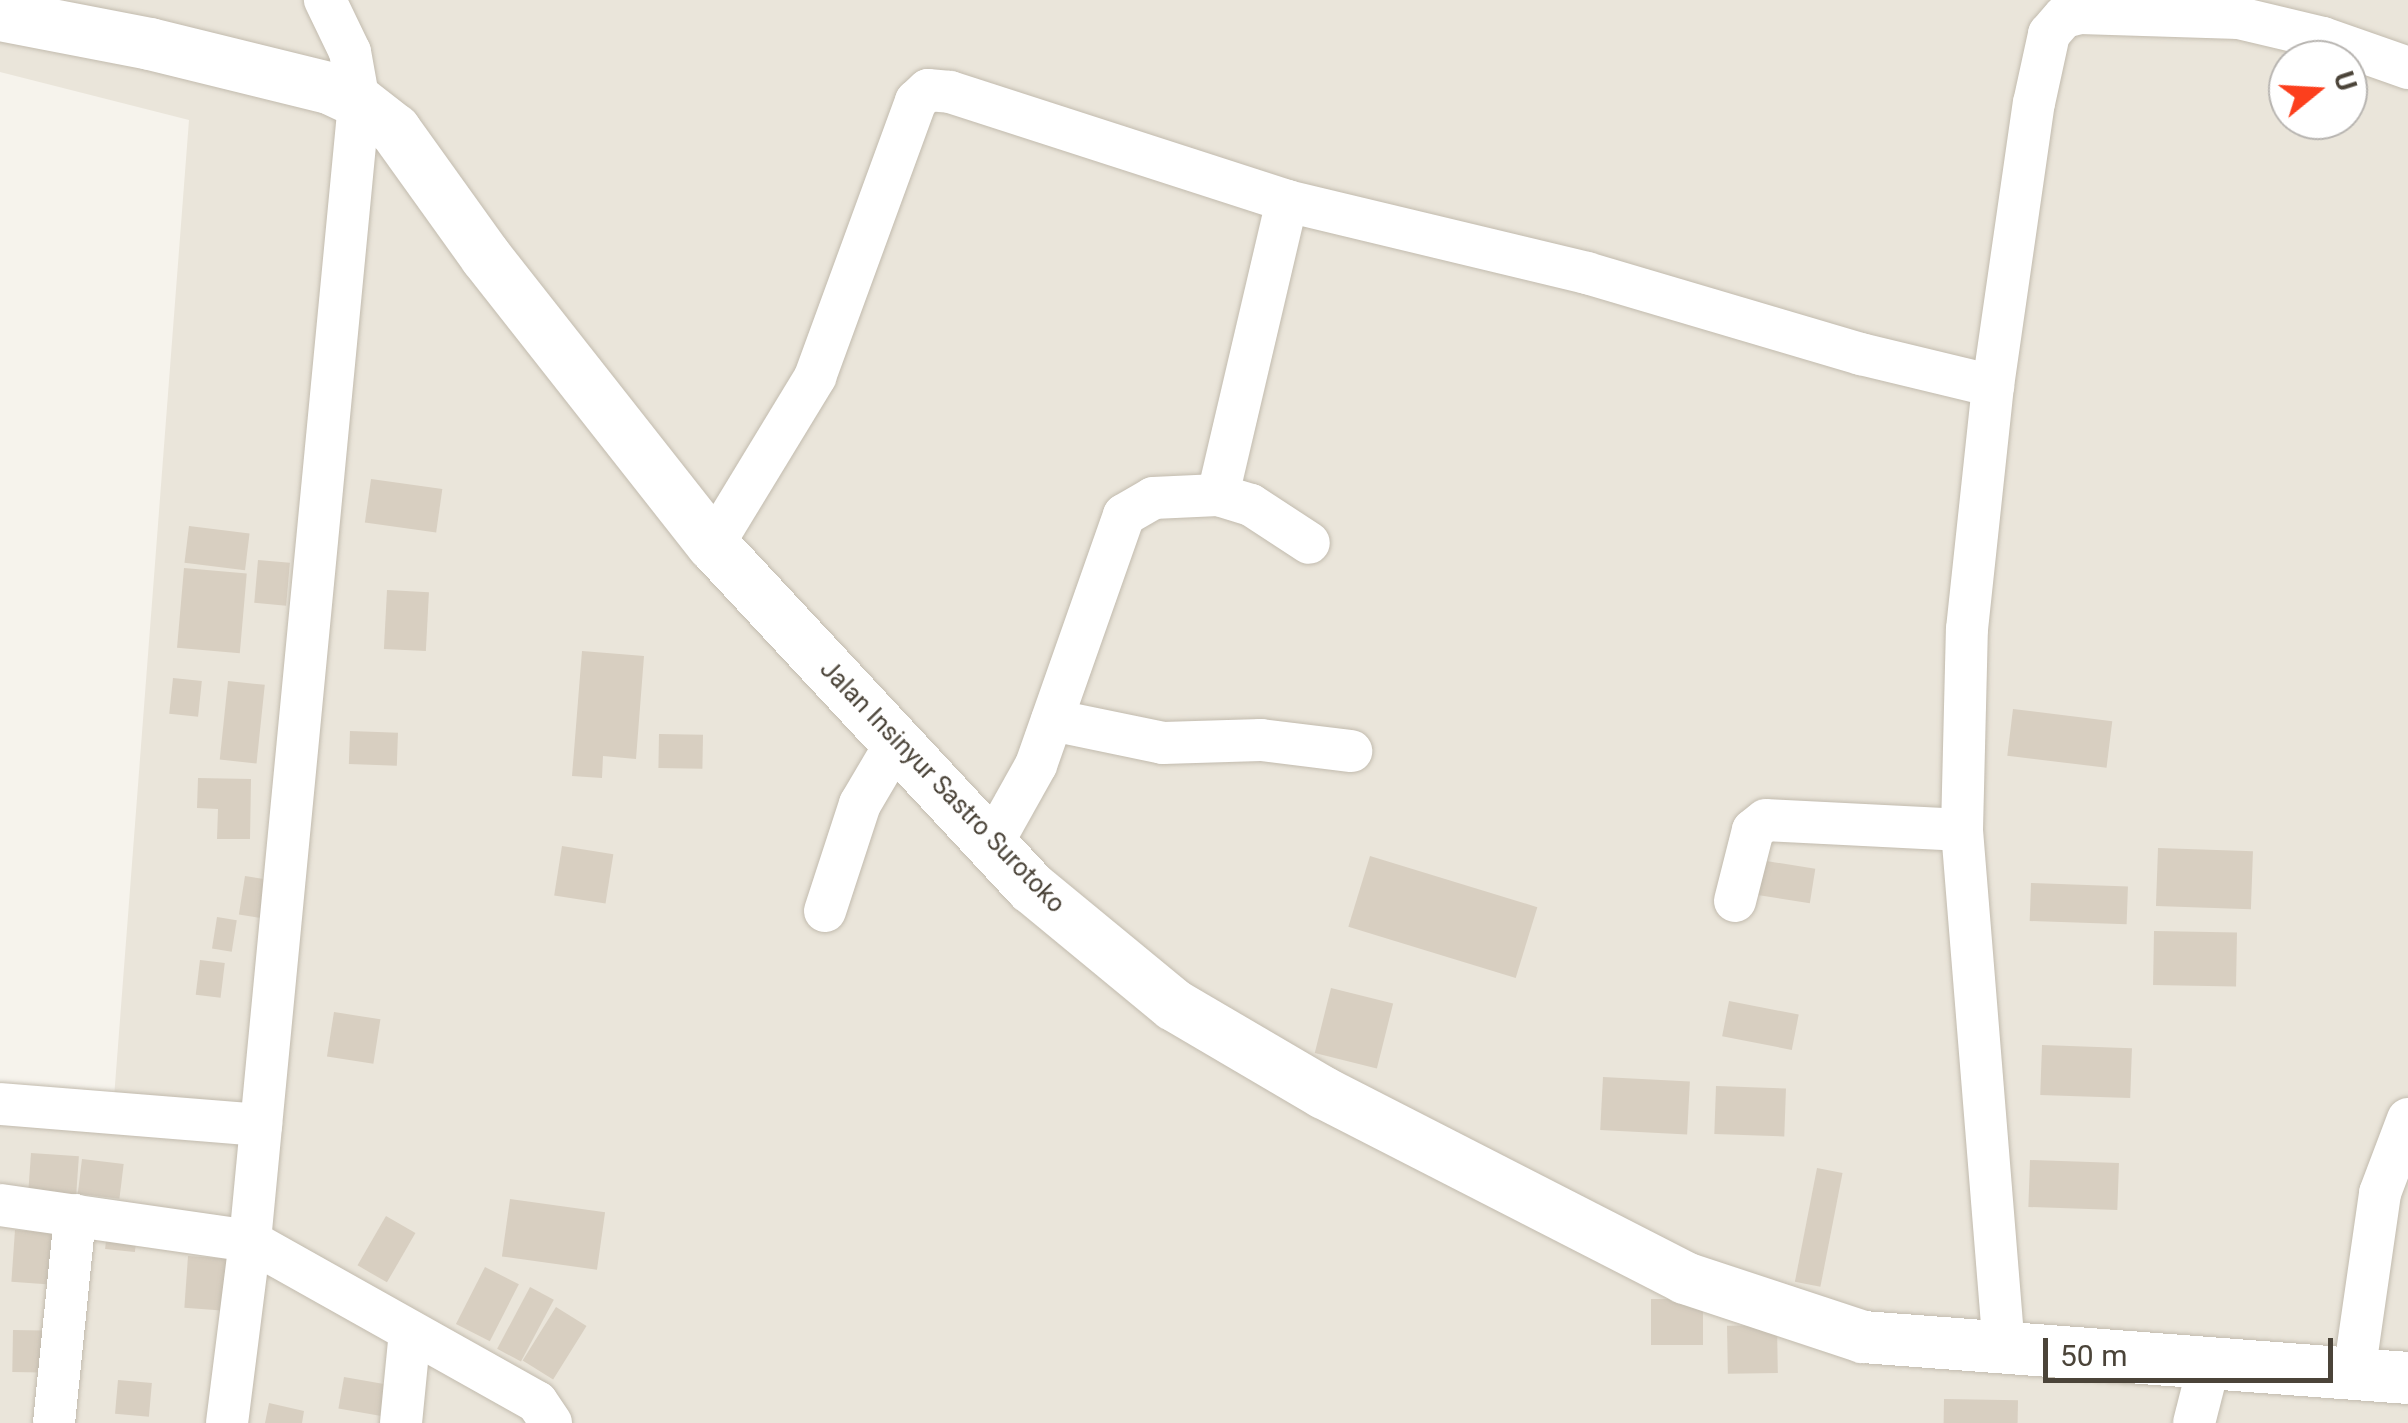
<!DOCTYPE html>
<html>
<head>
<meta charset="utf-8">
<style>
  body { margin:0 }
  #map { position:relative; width:2408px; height:1423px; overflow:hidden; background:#f6f3ec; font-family:Roboto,sans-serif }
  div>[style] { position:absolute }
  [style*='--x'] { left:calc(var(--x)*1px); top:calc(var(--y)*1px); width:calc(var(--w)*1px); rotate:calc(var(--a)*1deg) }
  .residential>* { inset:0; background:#eae5da }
  .building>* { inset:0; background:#d8cfc1; transform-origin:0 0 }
  .roads { filter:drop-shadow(0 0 2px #c2bbae) drop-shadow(0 0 2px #c2bbae) }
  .minor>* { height:42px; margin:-21px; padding:0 21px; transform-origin:21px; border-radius:21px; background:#fff }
  .tertiary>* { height:52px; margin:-26px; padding:0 26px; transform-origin:26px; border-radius:26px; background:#fff }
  span { translate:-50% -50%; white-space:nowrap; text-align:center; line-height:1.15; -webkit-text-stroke:8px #fff; paint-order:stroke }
  .street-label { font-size:25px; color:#4b4439 }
  .north { position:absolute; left:2268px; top:40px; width:100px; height:100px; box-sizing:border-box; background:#fff; border:2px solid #b7b4b0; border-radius:50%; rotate:72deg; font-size:28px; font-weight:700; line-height:40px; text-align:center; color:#4b4439 }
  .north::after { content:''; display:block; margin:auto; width:35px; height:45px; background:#fc3f1d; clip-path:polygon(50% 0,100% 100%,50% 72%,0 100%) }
  .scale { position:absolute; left:2043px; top:1338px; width:290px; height:45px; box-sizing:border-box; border:5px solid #4b4439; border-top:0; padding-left:12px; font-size:30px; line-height:35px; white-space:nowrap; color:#4b4439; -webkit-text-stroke:8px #fff; paint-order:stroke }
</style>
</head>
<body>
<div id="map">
  <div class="residential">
    <div style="clip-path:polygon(evenodd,0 0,2408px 0,2408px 1423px,0 1423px,0 1092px,114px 1098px,189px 120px,0 72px,0 0,2288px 60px,2348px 60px,2348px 120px,2288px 120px,2288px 60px)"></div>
  </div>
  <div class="building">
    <div style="left:371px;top:479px;width:72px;height:44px;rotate:8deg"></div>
    <div style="left:189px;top:526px;width:61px;height:37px;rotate:7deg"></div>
    <div style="left:258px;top:560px;width:32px;height:43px;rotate:5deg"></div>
    <div style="left:184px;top:568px;width:63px;height:80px;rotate:5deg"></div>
    <div style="left:387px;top:590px;width:42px;height:59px;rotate:3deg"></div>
    <div style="clip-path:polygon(582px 651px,644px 656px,636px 759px,603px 756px,602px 778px,572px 776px)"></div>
    <div style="left:173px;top:678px;width:29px;height:36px;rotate:6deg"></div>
    <div style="left:228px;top:681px;width:37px;height:79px;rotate:6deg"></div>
    <div style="left:2013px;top:709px;width:100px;height:47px;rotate:7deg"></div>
    <div style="left:350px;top:731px;width:48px;height:33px;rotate:2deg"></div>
    <div style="left:659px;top:734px;width:44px;height:34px;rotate:1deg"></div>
    <div style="clip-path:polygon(198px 778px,251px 779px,250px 839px,217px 839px,218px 809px,197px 808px)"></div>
    <div style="left:562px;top:846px;width:52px;height:50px;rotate:9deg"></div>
    <div style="left:2158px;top:848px;width:95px;height:58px;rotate:2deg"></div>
    <div style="left:1370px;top:856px;width:175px;height:74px;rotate:17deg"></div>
    <div style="left:1760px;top:860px;width:56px;height:35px;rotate:9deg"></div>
    <div style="left:245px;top:876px;width:24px;height:39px;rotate:9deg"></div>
    <div style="left:2031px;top:883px;width:97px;height:38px;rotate:2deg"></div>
    <div style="left:217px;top:917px;width:20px;height:32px;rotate:9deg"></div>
    <div style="left:2154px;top:931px;width:83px;height:54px;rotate:1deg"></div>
    <div style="left:200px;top:960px;width:25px;height:35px;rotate:7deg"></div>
    <div style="left:1331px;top:988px;width:64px;height:67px;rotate:14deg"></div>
    <div style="left:1729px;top:1001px;width:71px;height:36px;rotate:11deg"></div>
    <div style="left:334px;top:1012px;width:47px;height:45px;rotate:9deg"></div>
    <div style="left:2042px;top:1045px;width:90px;height:50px;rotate:2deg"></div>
    <div style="left:1603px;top:1077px;width:87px;height:53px;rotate:3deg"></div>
    <div style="left:1716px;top:1086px;width:70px;height:48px;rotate:2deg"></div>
    <div style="left:31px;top:1153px;width:48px;height:40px;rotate:4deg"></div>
    <div style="left:82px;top:1159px;width:42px;height:35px;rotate:7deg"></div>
    <div style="left:2030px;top:1160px;width:89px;height:47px;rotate:2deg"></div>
    <div style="left:1817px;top:1168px;width:26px;height:116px;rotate:11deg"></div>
    <div style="left:510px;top:1199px;width:96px;height:58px;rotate:8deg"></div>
    <div style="left:386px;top:1216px;width:34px;height:57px;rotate:30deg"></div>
    <div style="left:15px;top:1230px;width:42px;height:52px;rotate:4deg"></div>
    <div style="left:107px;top:1231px;width:30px;height:18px;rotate:6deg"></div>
    <div style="left:188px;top:1256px;width:44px;height:52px;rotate:4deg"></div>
    <div style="left:485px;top:1267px;width:38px;height:64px;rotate:27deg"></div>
    <div style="left:530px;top:1287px;width:27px;height:70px;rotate:28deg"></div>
    <div style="left:1651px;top:1299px;width:52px;height:46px"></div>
    <div style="left:556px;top:1307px;width:36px;height:63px;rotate:32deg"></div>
    <div style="left:1777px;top:1325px;width:48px;height:50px;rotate:89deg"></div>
    <div style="left:13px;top:1330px;width:44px;height:42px;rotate:1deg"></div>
    <div style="left:344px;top:1377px;width:55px;height:32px;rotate:10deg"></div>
    <div style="left:118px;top:1380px;width:34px;height:34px;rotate:5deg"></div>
    <div style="left:1944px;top:1399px;width:74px;height:24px;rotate:1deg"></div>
    <div style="clip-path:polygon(269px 1403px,304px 1411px,302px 1423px,265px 1423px)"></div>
  </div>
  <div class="roads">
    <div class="minor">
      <div style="--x:1218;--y:495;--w:302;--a:-76.8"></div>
      <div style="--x:713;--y:545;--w:197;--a:-58.7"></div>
      <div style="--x:815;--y:377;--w:294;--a:-69.9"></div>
      <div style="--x:916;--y:101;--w:16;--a:-43"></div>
      <div style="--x:928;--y:90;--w:22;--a:5"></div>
      <div style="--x:950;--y:92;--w:354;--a:17.9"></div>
      <div style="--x:1287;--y:201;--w:309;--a:13.5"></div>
      <div style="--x:1587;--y:273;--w:286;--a:16.5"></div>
      <div style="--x:1861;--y:354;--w:136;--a:13.6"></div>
      <div style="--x:1052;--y:720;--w:113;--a:11.7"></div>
      <div style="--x:1163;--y:743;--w:98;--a:-1.8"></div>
      <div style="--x:1261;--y:740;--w:91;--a:7"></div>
      <div style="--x:993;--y:842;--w:88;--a:-60.8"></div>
      <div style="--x:1036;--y:765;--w:265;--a:-70.6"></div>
      <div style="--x:1124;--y:515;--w:34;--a:-30"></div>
      <div style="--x:1153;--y:498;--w:65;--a:-2.6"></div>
      <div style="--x:1218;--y:495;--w:34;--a:17"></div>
      <div style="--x:1251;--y:505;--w:69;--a:33.2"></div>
      <div style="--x:1735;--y:901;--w:73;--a:-75.8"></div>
      <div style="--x:1753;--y:830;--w:16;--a:-38"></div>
      <div style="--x:1766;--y:820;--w:196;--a:2.9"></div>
      <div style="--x:825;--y:911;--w:113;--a:-71.9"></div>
      <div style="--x:860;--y:804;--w:71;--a:-59.5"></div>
      <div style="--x:0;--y:1104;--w:262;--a:4.6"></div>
      <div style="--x:0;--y:1205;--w:253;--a:8.2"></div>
      <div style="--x:250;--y:1241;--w:329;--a:29.3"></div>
      <div style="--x:537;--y:1402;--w:25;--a:56"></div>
      <div style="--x:2004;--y:1349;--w:521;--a:-94.63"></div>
      <div style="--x:1962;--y:830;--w:201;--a:-88.6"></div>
      <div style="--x:1967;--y:629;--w:244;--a:-83.9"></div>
      <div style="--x:1993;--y:386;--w:286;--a:-81.8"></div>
      <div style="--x:2034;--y:103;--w:71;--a:-77.7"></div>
      <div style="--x:2049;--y:34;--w:23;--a:-49"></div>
      <div style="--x:2064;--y:17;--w:16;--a:-14"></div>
      <div style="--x:2080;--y:13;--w:159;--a:1.8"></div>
      <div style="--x:2239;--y:18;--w:86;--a:13.4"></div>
      <div style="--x:2323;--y:38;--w:90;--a:19.4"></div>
      <div style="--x:2354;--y:1374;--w:183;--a:-81.8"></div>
      <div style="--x:2380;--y:1193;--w:79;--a:-69.3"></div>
      <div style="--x:54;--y:1423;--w:209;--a:-84.2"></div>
      <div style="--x:227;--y:1423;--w:183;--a:-82.8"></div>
      <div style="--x:250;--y:1241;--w:1144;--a:-84.53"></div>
      <div style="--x:359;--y:102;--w:51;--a:-100.2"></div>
      <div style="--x:350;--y:52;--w:58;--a:-115.7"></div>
      <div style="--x:401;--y:1423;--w:92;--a:-84.4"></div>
      <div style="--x:2194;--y:1423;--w:61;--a:-75.7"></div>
    </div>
    <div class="tertiary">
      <div style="--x:0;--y:15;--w:153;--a:10.9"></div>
      <div style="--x:150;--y:44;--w:184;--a:13.8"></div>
      <div style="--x:329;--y:88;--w:33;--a:25"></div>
      <div style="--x:359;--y:102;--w:46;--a:37.9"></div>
      <div style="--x:395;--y:130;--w:156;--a:54.4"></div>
      <div style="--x:486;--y:257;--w:367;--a:51.8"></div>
      <div style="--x:713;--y:545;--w:468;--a:47.1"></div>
      <div style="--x:1032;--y:888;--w:184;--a:39.5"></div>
      <div style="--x:1174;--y:1005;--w:174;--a:30.4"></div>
      <div style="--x:1324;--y:1093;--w:406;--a:27.1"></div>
      <div style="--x:1685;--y:1278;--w:188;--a:18.3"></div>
      <div style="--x:1863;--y:1337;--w:547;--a:4.3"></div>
    </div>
  </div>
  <div class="street-label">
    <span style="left:942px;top:787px;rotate:46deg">Jalan Insinyur Sastro Surotoko</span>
  </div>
  <div class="north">U</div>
  <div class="scale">50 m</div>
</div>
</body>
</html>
